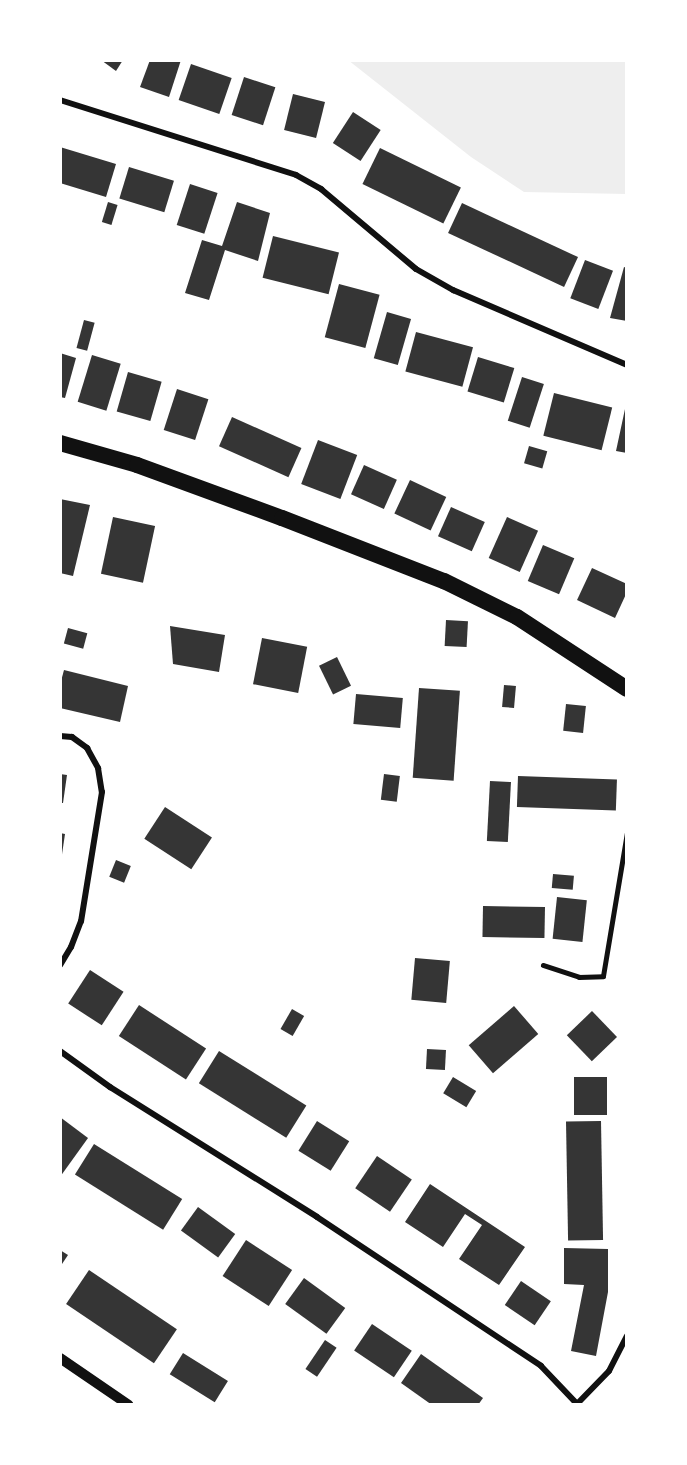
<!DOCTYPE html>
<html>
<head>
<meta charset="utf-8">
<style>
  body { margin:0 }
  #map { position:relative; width:687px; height:1465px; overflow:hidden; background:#fff; font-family:"PT Sans",sans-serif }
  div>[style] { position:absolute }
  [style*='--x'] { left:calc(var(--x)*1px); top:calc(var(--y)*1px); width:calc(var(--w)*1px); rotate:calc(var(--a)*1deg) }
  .green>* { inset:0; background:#eee }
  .building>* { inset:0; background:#353535; transform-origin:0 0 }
  .service>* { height:4.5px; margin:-2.25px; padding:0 2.25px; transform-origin:2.25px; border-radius:2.25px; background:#111 }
  .minor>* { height:6px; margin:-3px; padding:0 3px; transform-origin:3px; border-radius:3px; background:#111 }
  .tertiary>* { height:10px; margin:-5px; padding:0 5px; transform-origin:5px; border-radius:5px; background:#111 }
  .trunk>* { height:16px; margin:-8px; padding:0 8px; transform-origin:8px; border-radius:8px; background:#111 }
  span { translate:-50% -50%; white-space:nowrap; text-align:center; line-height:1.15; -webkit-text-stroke:5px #fff; paint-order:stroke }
  .frame { position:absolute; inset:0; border:62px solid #fff; pointer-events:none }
</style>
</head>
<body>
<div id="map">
  <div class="green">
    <div style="clip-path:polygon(348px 60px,627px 60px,627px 194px,524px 192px,471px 157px)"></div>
  </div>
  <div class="building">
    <div style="clip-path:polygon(101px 60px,123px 60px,116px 71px)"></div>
    <div style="clip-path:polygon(150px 60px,181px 60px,169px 97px,140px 87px)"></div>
    <div style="left:191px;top:64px;width:43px;height:38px;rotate:19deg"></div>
    <div style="left:244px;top:77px;width:33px;height:40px;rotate:18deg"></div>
    <div style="left:293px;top:94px;width:33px;height:37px;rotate:14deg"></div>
    <div style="left:353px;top:112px;width:33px;height:37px;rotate:33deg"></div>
    <div style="clip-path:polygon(60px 147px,116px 164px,106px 197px,60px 183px)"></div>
    <div style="left:380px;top:148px;width:90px;height:40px;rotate:26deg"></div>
    <div style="left:129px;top:167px;width:47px;height:33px;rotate:17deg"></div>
    <div style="left:190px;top:184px;width:29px;height:43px;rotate:18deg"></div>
    <div style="left:108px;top:202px;width:10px;height:21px;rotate:17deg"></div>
    <div style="clip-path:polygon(237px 202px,270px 213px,258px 261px,225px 250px,209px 300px,185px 293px,202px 240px,222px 246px)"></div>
    <div style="left:462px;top:203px;width:128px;height:33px;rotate:25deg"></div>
    <div style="left:273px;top:236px;width:68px;height:43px;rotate:14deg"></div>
    <div style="left:585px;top:260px;width:30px;height:41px;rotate:21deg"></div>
    <div style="clip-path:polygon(624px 267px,627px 268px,627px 321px,610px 318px)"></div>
    <div style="left:339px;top:284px;width:42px;height:55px;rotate:15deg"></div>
    <div style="left:387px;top:312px;width:25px;height:48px;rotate:16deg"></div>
    <div style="left:84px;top:320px;width:11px;height:29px;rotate:15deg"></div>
    <div style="left:416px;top:332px;width:59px;height:41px;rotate:15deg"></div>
    <div style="clip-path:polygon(60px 353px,76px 358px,65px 398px,60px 397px)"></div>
    <div style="left:92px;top:355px;width:30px;height:49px;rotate:17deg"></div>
    <div style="left:478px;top:357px;width:38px;height:36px;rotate:17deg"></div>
    <div style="left:128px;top:372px;width:35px;height:41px;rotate:16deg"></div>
    <div style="left:522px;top:377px;width:23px;height:46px;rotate:18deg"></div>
    <div style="left:177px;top:389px;width:33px;height:43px;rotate:18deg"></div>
    <div style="left:554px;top:393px;width:60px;height:44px;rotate:14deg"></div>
    <div style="clip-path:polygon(625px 409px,627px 409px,627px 453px,616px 451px)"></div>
    <div style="left:232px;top:417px;width:76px;height:32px;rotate:24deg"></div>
    <div style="left:318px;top:440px;width:42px;height:47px;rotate:21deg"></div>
    <div style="left:529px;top:446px;width:19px;height:18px;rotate:16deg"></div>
    <div style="left:364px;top:465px;width:36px;height:32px;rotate:24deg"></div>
    <div style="left:410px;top:480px;width:40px;height:37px;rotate:25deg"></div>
    <div style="clip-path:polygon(60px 499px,90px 505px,73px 576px,60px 573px)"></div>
    <div style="left:451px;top:507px;width:37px;height:32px;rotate:24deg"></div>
    <div style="left:113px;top:517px;width:43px;height:58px;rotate:12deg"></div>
    <div style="left:507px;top:517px;width:34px;height:45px;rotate:24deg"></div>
    <div style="left:543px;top:545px;width:34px;height:39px;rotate:23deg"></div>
    <div style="clip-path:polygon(592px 568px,627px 584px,627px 592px,615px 618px,577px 600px)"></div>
    <div style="left:446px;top:620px;width:22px;height:26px;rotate:3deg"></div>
    <div style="clip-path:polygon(170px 626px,225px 635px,219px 672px,173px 664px)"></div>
    <div style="left:68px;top:628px;width:20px;height:16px;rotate:15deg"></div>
    <div style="left:262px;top:638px;width:46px;height:47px;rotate:11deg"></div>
    <div style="left:337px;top:657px;width:32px;height:20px;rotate:64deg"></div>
    <div style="clip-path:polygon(64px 670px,128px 686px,120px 722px,60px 708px,60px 685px)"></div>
    <div style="left:504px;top:685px;width:12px;height:22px;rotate:5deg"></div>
    <div style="left:419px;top:688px;width:41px;height:90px;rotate:4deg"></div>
    <div style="left:356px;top:694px;width:47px;height:30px;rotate:5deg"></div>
    <div style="left:566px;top:704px;width:20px;height:27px;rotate:6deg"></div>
    <div style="clip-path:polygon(60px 774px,67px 775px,63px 803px,60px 803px)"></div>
    <div style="left:384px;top:774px;width:16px;height:26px;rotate:7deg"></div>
    <div style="left:518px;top:776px;width:99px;height:31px;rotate:2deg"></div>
    <div style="left:490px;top:781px;width:21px;height:60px;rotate:3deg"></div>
    <div style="left:165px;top:807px;width:56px;height:38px;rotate:33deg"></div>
    <div style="clip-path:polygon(60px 833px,65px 834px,61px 861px,60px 861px)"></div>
    <div style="left:116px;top:860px;width:16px;height:18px;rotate:22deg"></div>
    <div style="left:553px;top:874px;width:21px;height:14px;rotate:5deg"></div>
    <div style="left:557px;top:897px;width:30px;height:42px;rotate:6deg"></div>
    <div style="left:483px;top:906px;width:62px;height:31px;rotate:1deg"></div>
    <div style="left:415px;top:958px;width:35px;height:42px;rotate:5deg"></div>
    <div style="left:90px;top:970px;width:40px;height:40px;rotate:33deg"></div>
    <div style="left:139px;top:1005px;width:80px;height:37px;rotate:33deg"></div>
    <div style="left:514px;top:1006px;width:37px;height:60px;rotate:49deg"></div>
    <div style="left:292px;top:1009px;width:14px;height:23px;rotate:30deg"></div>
    <div style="left:592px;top:1011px;width:36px;height:35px;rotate:46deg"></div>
    <div style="left:427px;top:1049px;width:19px;height:20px;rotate:3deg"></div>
    <div style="left:219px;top:1051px;width:103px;height:38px;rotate:32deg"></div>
    <div style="left:453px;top:1077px;width:27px;height:19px;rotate:31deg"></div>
    <div style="left:574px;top:1077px;width:33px;height:38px"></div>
    <div style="clip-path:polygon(60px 1117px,88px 1138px,60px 1177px)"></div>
    <div style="left:317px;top:1121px;width:38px;height:35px;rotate:32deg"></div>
    <div style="left:601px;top:1121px;width:119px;height:35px;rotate:89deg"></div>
    <div style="left:94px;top:1144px;width:104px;height:36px;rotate:32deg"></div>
    <div style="left:377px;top:1156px;width:42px;height:39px;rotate:34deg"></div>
    <div style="clip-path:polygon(430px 1184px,525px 1247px,499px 1285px,459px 1259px,482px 1225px,465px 1214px,443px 1247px,405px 1222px)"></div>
    <div style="left:198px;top:1207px;width:46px;height:29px;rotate:36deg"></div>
    <div style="left:246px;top:1240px;width:55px;height:43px;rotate:33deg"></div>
    <div style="clip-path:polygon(564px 1248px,608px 1249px,608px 1292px,596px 1356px,571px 1351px,584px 1285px,564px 1284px)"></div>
    <div style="clip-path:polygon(60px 1250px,68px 1255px,60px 1267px)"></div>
    <div style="left:89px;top:1270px;width:106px;height:41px;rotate:34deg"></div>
    <div style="left:304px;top:1278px;width:51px;height:32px;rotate:36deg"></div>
    <div style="left:521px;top:1281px;width:36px;height:29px;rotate:34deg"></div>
    <div style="left:372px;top:1324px;width:48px;height:32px;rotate:34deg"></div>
    <div style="left:325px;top:1340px;width:14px;height:35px;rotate:34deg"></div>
    <div style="left:183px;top:1353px;width:53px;height:25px;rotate:32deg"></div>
    <div style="clip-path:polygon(421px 1354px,483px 1398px,478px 1405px,432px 1405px,401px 1383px)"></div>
  </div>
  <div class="service">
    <div style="--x:543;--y:965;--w:38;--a:18"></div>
    <div style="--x:579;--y:977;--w:24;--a:-2"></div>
    <div style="--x:603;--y:976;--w:145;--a:-80.5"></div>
  </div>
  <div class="minor">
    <div style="--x:60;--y:100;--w:248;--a:17.6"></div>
    <div style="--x:296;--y:175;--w:29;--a:29"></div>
    <div style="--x:321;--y:189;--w:124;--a:40.1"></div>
    <div style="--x:416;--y:269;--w:43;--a:29.6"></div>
    <div style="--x:453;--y:290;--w:189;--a:23.3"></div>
    <div style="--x:60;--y:736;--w:12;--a:5"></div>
    <div style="--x:72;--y:737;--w:19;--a:36"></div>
    <div style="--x:87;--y:748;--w:23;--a:61"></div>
    <div style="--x:98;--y:768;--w:24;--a:81"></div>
    <div style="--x:102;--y:792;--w:131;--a:99.2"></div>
    <div style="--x:81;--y:921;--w:28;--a:111"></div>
    <div style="--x:71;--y:947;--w:21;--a:121"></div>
    <div style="--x:60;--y:1051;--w:62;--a:35.8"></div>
    <div style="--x:110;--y:1087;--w:244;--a:32.1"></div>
    <div style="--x:317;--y:1217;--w:269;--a:33.6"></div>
    <div style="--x:541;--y:1366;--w:54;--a:46.5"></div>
    <div style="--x:577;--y:1404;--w:46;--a:-45.9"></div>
    <div style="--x:609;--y:1371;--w:39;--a:-63"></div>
  </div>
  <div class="tertiary">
    <div style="--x:60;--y:1358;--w:83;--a:34.3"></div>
  </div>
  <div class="trunk">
    <div style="--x:60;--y:443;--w:80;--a:15.9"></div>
    <div style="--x:137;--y:465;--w:154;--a:20.1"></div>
    <div style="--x:282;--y:518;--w:174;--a:21.3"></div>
    <div style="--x:444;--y:581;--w:81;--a:26.3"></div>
    <div style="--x:517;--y:617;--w:131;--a:33.2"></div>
  </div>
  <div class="frame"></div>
</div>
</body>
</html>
